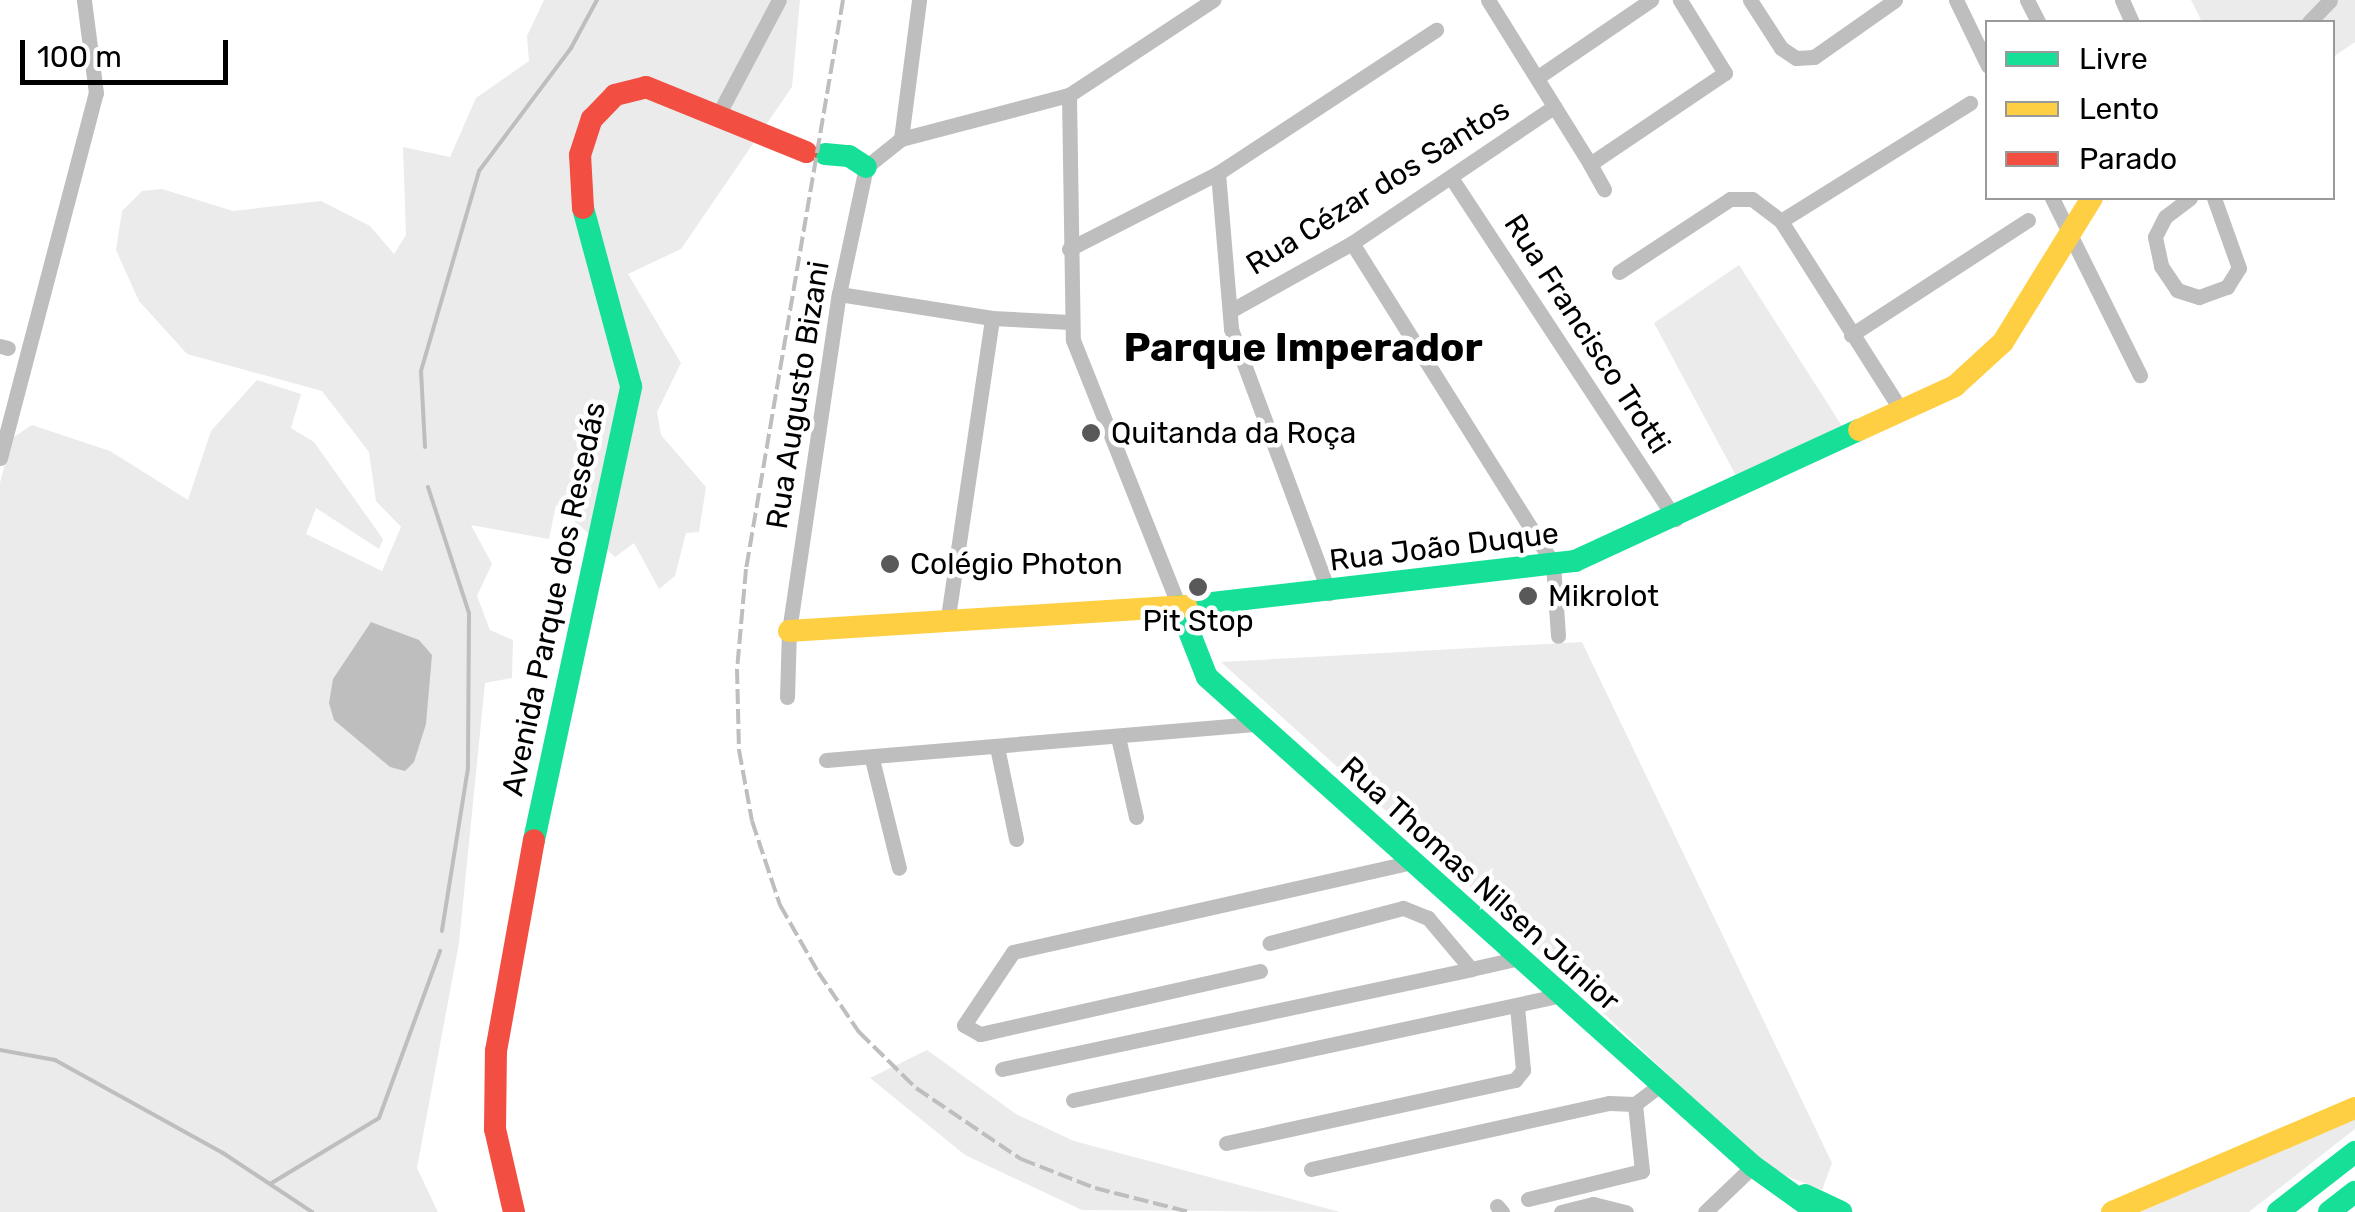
<!DOCTYPE html>
<html>
<head>
<meta charset="utf-8">
<style>
  body { margin:0 }
  #map { position:relative; width:2355px; height:1212px; overflow:hidden; background:#fff; font-family:Rubik,sans-serif }
  div>[style] { position:absolute }
  [style*='--x'] { left:calc(var(--x)*1px); top:calc(var(--y)*1px); width:calc(var(--w)*1px); rotate:calc(var(--a)*1deg) }
  .green>* { inset:0; background:#ebebeb }
  .water>* { inset:0; background:#bebebe }
  .stream>* { height:4px; margin:-2px; padding:0 2px; transform-origin:2px; border-radius:2px; background:#bebebe }
  .street>* { height:15px; margin:-7.5px; padding:0 7.5px; transform-origin:7.5px; border-radius:7.5px; background:#bebebe }
  .fast>* { height:22px; margin:-11px; padding:0 11px; transform-origin:11px; border-radius:11px; background:#16e098 }
  .slow>* { height:22px; margin:-11px; padding:0 11px; transform-origin:11px; border-radius:11px; background:#ffcf43 }
  .jam>* { height:22px; margin:-11px; padding:0 11px; transform-origin:11px; border-radius:11px; background:#f24e42 }
  .rail>* { height:4px; margin-top:-2px; transform-origin:0; background:repeating-linear-gradient(90deg,#bebebe 0 15px,transparent 0 20px) }
  .dots>* { width:28px; height:28px; translate:-50% -50%; box-sizing:border-box; border:5px solid #fff; border-radius:50% }
  span { translate:-50% -50%; white-space:nowrap; text-align:center; line-height:1.15; -webkit-text-stroke:9px #fff; paint-order:stroke }
  .street-label { font-size:30px; color:#000 }
  .poi-label { font-size:30px; color:#000 }
  .left { translate:0 -50%; text-align:left }
  .district-label { font-size:40px; color:#000; font-weight:700 }
  .legend { position:absolute; left:1985px; top:20px; width:350px; height:180px; box-sizing:border-box; background:#fff; border:2px solid #999; margin:0; padding:12px 18px; list-style:none; font-size:30px; color:#000 }
  .legend li { display:flex; align-items:center; gap:20px; height:50px }
  .legend b { width:50px; border:2px solid #999 }
  .scale { position:absolute; left:20px; top:40px; width:208px; height:45px; box-sizing:border-box; border:5px solid #000; border-top:0; padding-left:12px; font-size:30px; line-height:35px; white-space:nowrap; color:#000; -webkit-text-stroke:8px #fff; paint-order:stroke }
</style>
</head>
<body>
<div id="map">
  <div class="green">
    <div style="clip-path:polygon(544px 0,800px 0,792px 87px,681px 249px,628px 274px,681px 363px,657px 412px,661px 435px,706px 487px,699px 532px,686px 533px,675px 576px,659px 589px,634px 543px,615px 557px,556px 505px,549px 539px,471px 525px,492px 564px,477px 596px,490px 630px,513px 640px,512px 678px,485px 683px,459px 943px,417px 1168px,438px 1212px,0 1212px,0 483px,11px 439px,32px 425px,110px 451px,188px 500px,211px 431px,257px 380px,301px 394px,291px 428px,314px 442px,383px 539px,379px 549px,316px 508px,306px 534px,382px 571px,401px 527px,376px 501px,369px 452px,322px 391px,187px 354px,139px 301px,116px 250px,122px 211px,142px 191px,162px 189px,233px 211px,321px 201px,370px 226px,394px 254px,406px 235px,403px 147px,450px 157px,476px 98px,529px 61px,527px 36px)"></div>
    <div style="clip-path:polygon(2191px 0,2355px 0,2355px 42px,2333px 57px,2332px 22px,2202px 22px)"></div>
    <div style="clip-path:polygon(1739px 265px,1844px 429px,1742px 487px,1654px 323px)"></div>
    <div style="clip-path:polygon(1582px 642px,1832px 1163px,1822px 1190px,1766px 1168px,1488px 903px,1221px 662px)"></div>
    <div style="clip-path:polygon(927px 1050px,1016px 1114px,1074px 1141px,1340px 1212px,1082px 1210px,965px 1155px,870px 1078px)"></div>
    <div style="clip-path:polygon(2355px 1114px,2355px 1129px,2249px 1212px,2141px 1212px)"></div>
  </div>
  <div class="water">
    <div style="clip-path:polygon(371px 622px,419px 640px,432px 655px,426px 724px,414px 762px,405px 771px,390px 767px,334px 720px,329px 703px,333px 679px)"></div>
  </div>
  <div class="stream">
    <div style="--x:425;--y:447;--w:76;--a:-93"></div>
    <div style="--x:421;--y:371;--w:208;--a:-73.8"></div>
    <div style="--x:479;--y:171;--w:154;--a:-53.2"></div>
    <div style="--x:571;--y:48;--w:55;--a:-61.6"></div>
    <div style="--x:428;--y:487;--w:133;--a:72"></div>
    <div style="--x:469;--y:613;--w:155;--a:90.4"></div>
    <div style="--x:468;--y:768;--w:165;--a:99.1"></div>
    <div style="--x:0;--y:1050;--w:56;--a:10.3"></div>
    <div style="--x:55;--y:1060;--w:192;--a:29"></div>
    <div style="--x:223;--y:1153;--w:107;--a:33.5"></div>
    <div style="--x:270;--y:1184;--w:127;--a:-31.2"></div>
    <div style="--x:379;--y:1118;--w:178;--a:-69.9"></div>
  </div>
  <div class="street">
    <div style="--x:1488;--y:0;--w:193;--a:58.1"></div>
    <div style="--x:1590;--y:164;--w:163;--a:-34"></div>
    <div style="--x:1725;--y:73;--w:86;--a:-121.7"></div>
    <div style="--x:1750;--y:0;--w:57;--a:57.1"></div>
    <div style="--x:1781;--y:48;--w:18;--a:34"></div>
    <div style="--x:1796;--y:58;--w:18;--a:-3"></div>
    <div style="--x:1814;--y:57;--w:99;--a:-35.1"></div>
    <div style="--x:1956;--y:0;--w:73;--a:64.1"></div>
    <div style="--x:2027;--y:0;--w:25;--a:63"></div>
    <div style="--x:2122;--y:0;--w:24;--a:66"></div>
    <div style="--x:2309;--y:22;--w:30;--a:-46"></div>
    <div style="--x:1538;--y:77;--w:137;--a:-34.3"></div>
    <div style="--x:1069;--y:95;--w:245;--a:89.1"></div>
    <div style="--x:1073;--y:340;--w:286;--a:68.3"></div>
    <div style="--x:717;--y:117;--w:132;--a:-62.1"></div>
    <div style="--x:901;--y:139;--w:140;--a:-82.6"></div>
    <div style="--x:1590;--y:164;--w:29;--a:61"></div>
    <div style="--x:1218;--y:173;--w:157;--a:85.2"></div>
    <div style="--x:1231;--y:329;--w:282;--a:69.6"></div>
    <div style="--x:1452;--y:179;--w:407;--a:56.7"></div>
    <div style="--x:2052;--y:198;--w:198;--a:63.6"></div>
    <div style="--x:2190;--y:198;--w:31;--a:143"></div>
    <div style="--x:2165;--y:217;--w:22;--a:117"></div>
    <div style="--x:2155;--y:237;--w:30;--a:78"></div>
    <div style="--x:2161;--y:266;--w:29;--a:56"></div>
    <div style="--x:2177;--y:290;--w:23;--a:18"></div>
    <div style="--x:2199;--y:297;--w:30;--a:-20"></div>
    <div style="--x:2227;--y:287;--w:22;--a:-58"></div>
    <div style="--x:2239;--y:268;--w:74;--a:-109.7"></div>
    <div style="--x:1781;--y:221;--w:223;--a:-32"></div>
    <div style="--x:1352;--y:243;--w:379;--a:57.9"></div>
    <div style="--x:1553;--y:564;--w:72;--a:86"></div>
    <div style="--x:1069;--y:249;--w:167;--a:-27"></div>
    <div style="--x:1218;--y:173;--w:261;--a:-33.3"></div>
    <div style="--x:1619;--y:272;--w:133;--a:-33.3"></div>
    <div style="--x:1730;--y:199;--w:22;--a:0"></div>
    <div style="--x:1752;--y:199;--w:36;--a:37"></div>
    <div style="--x:1781;--y:221;--w:224;--a:57.6"></div>
    <div style="--x:839;--y:294;--w:155;--a:8.9"></div>
    <div style="--x:992;--y:318;--w:78;--a:2.9"></div>
    <div style="--x:1230;--y:311;--w:140;--a:-29.1"></div>
    <div style="--x:1352;--y:243;--w:244;--a:-34"></div>
    <div style="--x:1851;--y:335;--w:211;--a:-33"></div>
    <div style="--x:0;--y:346;--w:8;--a:14"></div>
    <div style="--x:0;--y:458;--w:377;--a:-75.3"></div>
    <div style="--x:96;--y:93;--w:94;--a:-97.4"></div>
    <div style="--x:948;--y:617;--w:302;--a:-81.6"></div>
    <div style="--x:787;--y:697;--w:66;--a:-88.3"></div>
    <div style="--x:789;--y:631;--w:341;--a:-81.6"></div>
    <div style="--x:839;--y:294;--w:130;--a:-78"></div>
    <div style="--x:866;--y:167;--w:45;--a:-38.7"></div>
    <div style="--x:901;--y:139;--w:174;--a:-14.7"></div>
    <div style="--x:1069;--y:95;--w:173;--a:-33.4"></div>
    <div style="--x:1118;--y:737;--w:82;--a:77.3"></div>
    <div style="--x:997;--y:747;--w:94;--a:78.3"></div>
    <div style="--x:872;--y:759;--w:112;--a:76.1"></div>
    <div style="--x:826;--y:760;--w:433;--a:-4.8"></div>
    <div style="--x:1471;--y:969;--w:50;--a:-12.7"></div>
    <div style="--x:1260;--y:971;--w:287;--a:167.3"></div>
    <div style="--x:980;--y:1034;--w:18;--a:-151"></div>
    <div style="--x:964;--y:1025;--w:88;--a:-56.1"></div>
    <div style="--x:1013;--y:952;--w:406;--a:-12.7"></div>
    <div style="--x:1002;--y:1069;--w:480;--a:-12"></div>
    <div style="--x:1471;--y:969;--w:67;--a:-130.1"></div>
    <div style="--x:1428;--y:918;--w:27;--a:-158"></div>
    <div style="--x:1403;--y:908;--w:138;--a:165.3"></div>
    <div style="--x:1073;--y:1100;--w:500;--a:-12.12"></div>
    <div style="--x:1226;--y:1143;--w:296;--a:-12.3"></div>
    <div style="--x:1515;--y:1080;--w:13;--a:-51"></div>
    <div style="--x:1523;--y:1070;--w:63;--a:-95.4"></div>
    <div style="--x:1311;--y:1169;--w:305;--a:-12.5"></div>
    <div style="--x:1609;--y:1103;--w:26;--a:2"></div>
    <div style="--x:1635;--y:1104;--w:31;--a:-37"></div>
    <div style="--x:1528;--y:1199;--w:117;--a:-13.8"></div>
    <div style="--x:1642;--y:1171;--w:67;--a:-96"></div>
    <div style="--x:1497;--y:1206;--w:8;--a:50"></div>
    <div style="--x:1561;--y:1212;--w:33;--a:-14"></div>
    <div style="--x:1593;--y:1204;--w:34;--a:14"></div>
    <div style="--x:1705;--y:1212;--w:66;--a:-43.8"></div>
  </div>
  <div class="fast">
    <div style="--x:825;--y:154;--w:24;--a:5"></div>
    <div style="--x:849;--y:156;--w:20;--a:33"></div>
    <div style="--x:1179;--y:606;--w:76;--a:68.5"></div>
    <div style="--x:1207;--y:677;--w:733;--a:41.85"></div>
    <div style="--x:1753;--y:1166;--w:79;--a:35.7"></div>
    <div style="--x:1186;--y:606;--w:392;--a:-6.6"></div>
    <div style="--x:1575;--y:561;--w:313;--a:-24.8"></div>
    <div style="--x:534;--y:840;--w:464;--a:-77.9"></div>
    <div style="--x:631;--y:386;--w:184;--a:-105.1"></div>
    <div style="--x:1805;--y:1195;--w:40;--a:25"></div>
    <div style="--x:2278;--y:1212;--w:98;--a:-37.9"></div>
    <div style="--x:2329;--y:1212;--w:33;--a:-38"></div>
  </div>
  <div class="slow">
    <div style="--x:1859;--y:430;--w:106;--a:-24.6"></div>
    <div style="--x:1955;--y:386;--w:65;--a:-42.5"></div>
    <div style="--x:2003;--y:342;--w:169;--a:-58.3"></div>
    <div style="--x:789;--y:631;--w:398;--a:-3.6"></div>
    <div style="--x:2112;--y:1212;--w:264;--a:-23.2"></div>
  </div>
  <div class="jam">
    <div style="--x:583;--y:208;--w:53;--a:-93.2"></div>
    <div style="--x:580;--y:155;--w:38;--a:-72"></div>
    <div style="--x:592;--y:119;--w:33;--a:-46"></div>
    <div style="--x:615;--y:95;--w:32;--a:-14"></div>
    <div style="--x:646;--y:87;--w:173;--a:22.1"></div>
    <div style="--x:514;--y:1212;--w:85;--a:-102.9"></div>
    <div style="--x:495;--y:1129;--w:78;--a:-89.3"></div>
    <div style="--x:496;--y:1051;--w:214;--a:-79.8"></div>
  </div>
  <div class="rail">
    <div style="--x:843;--y:0;--w:577;--a:99.67"></div>
    <div style="--x:746;--y:569;--w:100;--a:95.1"></div>
    <div style="--x:737;--y:669;--w:81;--a:88.6"></div>
    <div style="--x:739;--y:750;--w:72;--a:79.6"></div>
    <div style="--x:752;--y:821;--w:89;--a:71.6"></div>
    <div style="--x:780;--y:905;--w:77;--a:60.4"></div>
    <div style="--x:818;--y:972;--w:73;--a:55.7"></div>
    <div style="--x:859;--y:1032;--w:80;--a:44.5"></div>
    <div style="--x:916;--y:1088;--w:127;--a:34.1"></div>
    <div style="--x:1021;--y:1159;--w:79;--a:21.4"></div>
    <div style="--x:1095;--y:1188;--w:97;--a:14.3"></div>
  </div>
  <div class="dots">
    <div style="left:1091px;top:433px;background:#595959"></div>
    <div style="left:890px;top:564px;background:#595959"></div>
    <div style="left:1198px;top:587px;background:#595959"></div>
    <div style="left:1528px;top:596px;background:#595959"></div>
  </div>
  <div class="street-label">
    <span style="left:1378px;top:187px;rotate:-32deg">Rua Cézar dos Santos</span>
    <span style="left:1587px;top:334px;rotate:57deg">Rua Francisco Trotti</span>
    <span style="left:798px;top:395px;rotate:-81deg">Rua Augusto Bizani</span>
    <span style="left:1444px;top:547px;rotate:-7deg">Rua João Duque</span>
    <span style="left:554px;top:599px;rotate:-78deg">Avenida Parque dos Resedás</span>
    <span style="left:1480px;top:884px;rotate:42deg">Rua Thomas Nilsen Júnior</span>
  </div>
  <div class="poi-label">
    <span class="left" style="left:1111px;top:433px">Quitanda da Roça</span>
    <span class="left" style="left:910px;top:564px">Colégio Photon</span>
    <span class="left" style="left:1548px;top:596px">Mikrolot</span>
    <span style="left:1198px;top:621px">Pit Stop</span>
  </div>
  <div class="district-label">
    <span style="left:1303px;top:348px">Parque Imperador</span>
  </div>
  <ul class="legend">
  <li><b style="height:12px;background:#16e098"></b>Livre</li>
  <li><b style="height:12px;background:#ffcf43"></b>Lento</li>
  <li><b style="height:12px;background:#f24e42"></b>Parado</li>
  </ul>
  <div class="scale">100 m</div>
</div>
</body>
</html>
